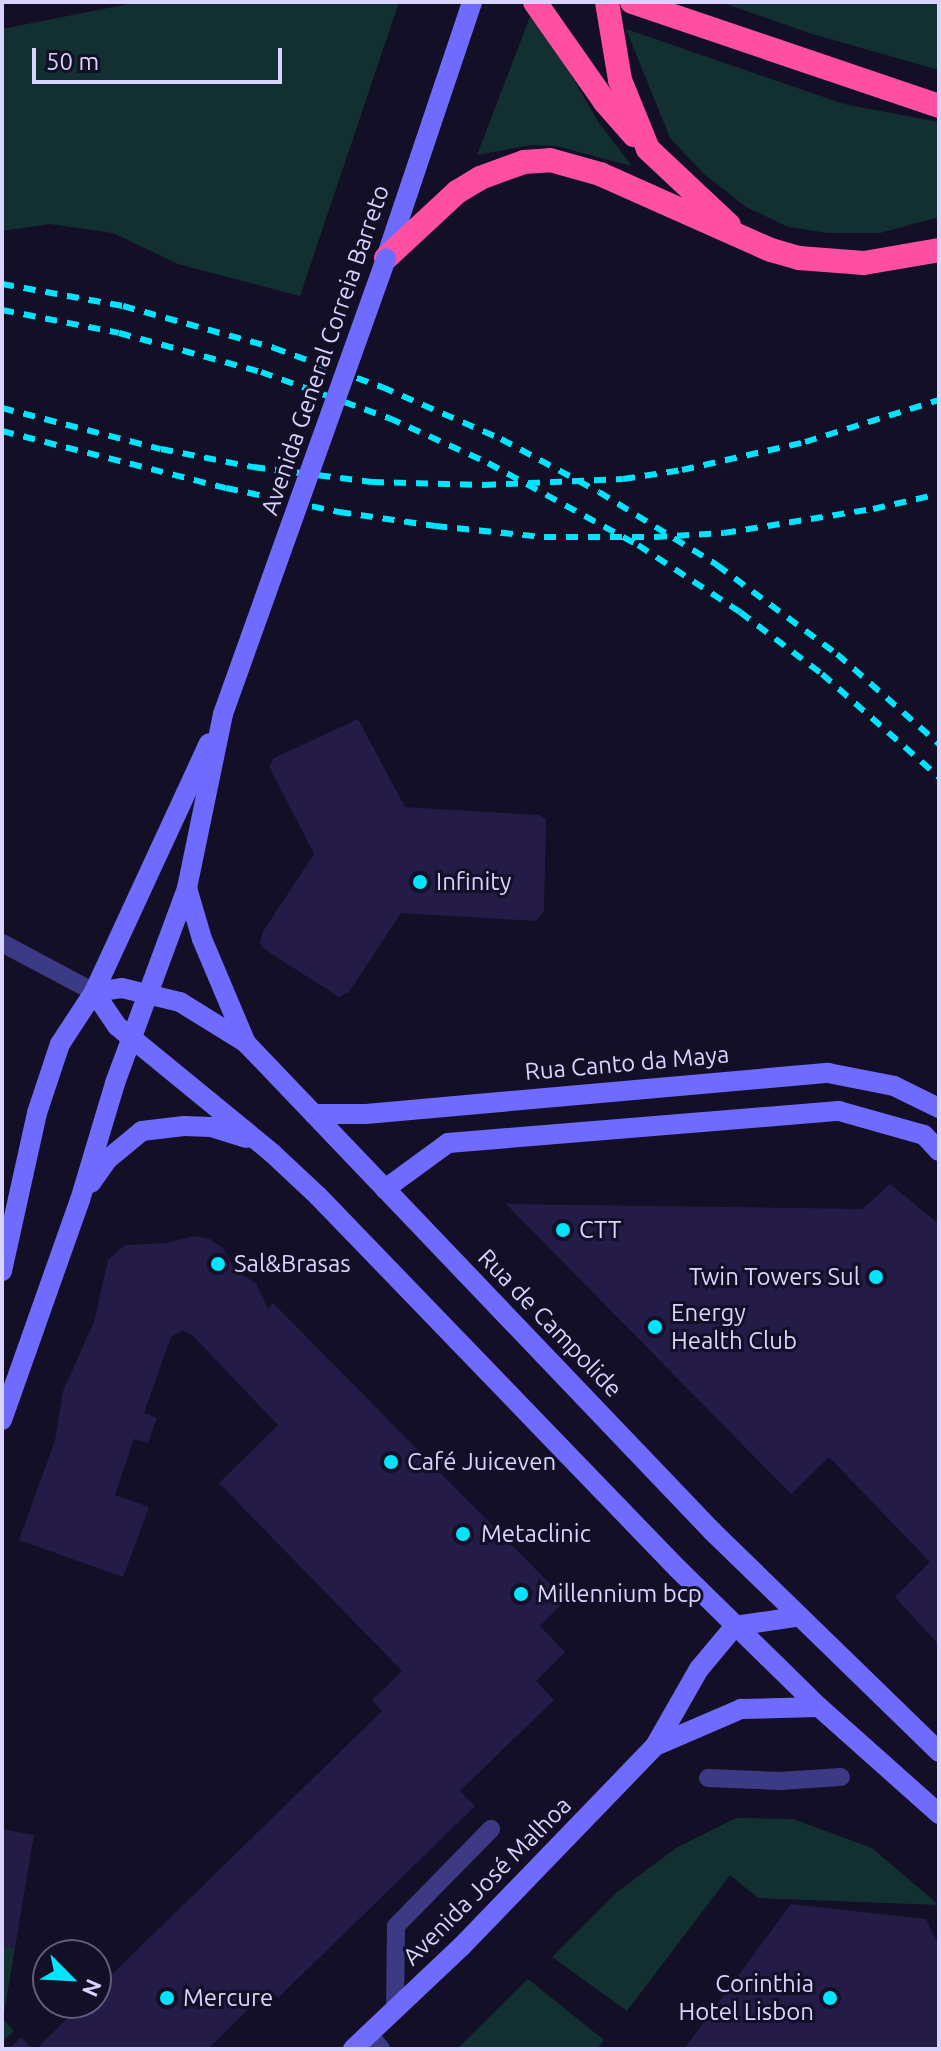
<!DOCTYPE html>
<html>
<head>
<meta charset="utf-8">
<style>
  body { margin:0 }
  #map { position:relative; width:941px; height:2051px; overflow:hidden; background:#130f26; font-family:Ubuntu,sans-serif }
  div>[style] { position:absolute }
  [style*='--x'] { left:calc(var(--x)*1px); top:calc(var(--y)*1px); width:calc(var(--w)*1px); rotate:calc(var(--a)*1deg) }
  .green>* { inset:0; background:#12302f }
  .building>* { inset:0; background:#241b47 }
  .lane>* { height:18px; margin:-9px; padding:0 9px; transform-origin:9px; border-radius:9px; background:#3d3a85 }
  .street>* { height:20px; margin:-10px; padding:0 10px; transform-origin:10px; border-radius:10px; background:#3d3a85 }
  .secondary>* { height:20px; margin:-10px; padding:0 10px; transform-origin:10px; border-radius:10px; background:#6f6bff }
  .highway>* { height:24px; margin:-12px; padding:0 12px; transform-origin:12px; border-radius:12px; background:#ff4fa3 }
  .rail>* { height:6px; margin-top:-3px; transform-origin:0; background:repeating-linear-gradient(90deg,#00e5ff 0 12px,transparent 0 22px) }
  .secondary-bridge>* { height:20px; margin:-10px; padding:0 10px; transform-origin:10px; border-radius:10px; background:#6f6bff }
  .dots>* { width:22px; height:22px; translate:-50% -50%; box-sizing:border-box; border:4px solid #130f26; border-radius:50% }
  span { translate:-50% -50%; white-space:nowrap; text-align:center; line-height:1.15; -webkit-text-stroke:6px #130f26; paint-order:stroke }
  .street-label { font-size:24px; color:#d9d4ff }
  .poi-label { font-size:24px; color:#d9d4ff }
  .left { translate:0 -50%; text-align:left }
  .right { translate:-100% -50%; text-align:right }
  .frame { position:absolute; inset:0; border:4px solid #d9d4ff; pointer-events:none }
  .north { position:absolute; left:32px; top:1939px; width:80px; height:80px; box-sizing:border-box; background:#130f26; border:2px solid #625e7d; border-radius:50%; rotate:114deg; font-size:22px; font-weight:700; line-height:32px; text-align:center; color:#d9d4ff }
  .north::after { content:''; display:block; margin:auto; width:28px; height:36px; background:#00e5ff; clip-path:polygon(50% 0,100% 100%,50% 72%,0 100%) }
  .scale { position:absolute; left:32px; top:48px; width:250px; height:36px; box-sizing:border-box; border:4px solid #d9d4ff; border-top:0; padding-left:10px; font-size:24px; line-height:28px; white-space:nowrap; color:#d9d4ff; -webkit-text-stroke:6px #130f26; paint-order:stroke }
</style>
</head>
<body>
<div id="map">
  <div class="green">
    <div style="clip-path:polygon(138px 2px,399px 2px,300px 296px,178px 264px,113px 233px,50px 224px,2px 231px,2px 29px)"></div>
    <div style="clip-path:polygon(720px 2px,939px 2px,939px 70px,812px 34px)"></div>
    <div style="clip-path:polygon(533px 9px,599px 123px,632px 166px,556px 146px,532px 145px,477px 155px)"></div>
    <div style="clip-path:polygon(626px 29px,844px 104px,939px 122px,939px 217px,880px 233px,828px 233px,788px 227px,746px 207px,704px 174px,670px 138px)"></div>
    <div style="clip-path:polygon(736px 1818px,793px 1819px,872px 1848px,939px 1905px,758px 1898px,730px 1875px,627px 2011px,552px 1957px,617px 1892px,676px 1848px)"></div>
    <div style="clip-path:polygon(2px 1946px,15px 1948px,3px 2019px,14px 2031px,2px 2042px)"></div>
    <div style="clip-path:polygon(528px 1979px,604px 2040px,597px 2049px,457px 2049px)"></div>
  </div>
  <div class="building">
    <div style="clip-path:polygon(358px 719px,405px 807px,539px 815px,546px 819px,544px 911px,536px 921px,401px 913px,349px 992px,339px 997px,264px 949px,260px 943px,262px 933px,314px 854px,269px 766px,274px 758px)"></div>
    <div style="clip-path:polygon(890px 1184px,939px 1224px,939px 1645px,895px 1597px,930px 1562px,829px 1457px,791px 1494px,506px 1204px,862px 1209px)"></div>
    <div style="clip-path:polygon(194px 1236px,210px 1239px,223px 1248px,236px 1271px,256px 1283px,268px 1309px,273px 1303px,566px 1600px,540px 1626px,565px 1652px,536px 1681px,554px 1700px,460px 1791px,475px 1806px,278px 1998px,269px 1989px,208px 2049px,36px 2049px,83px 2003px,96px 2003px,96px 1990px,382px 1711px,372px 1700px,402px 1671px,219px 1483px,278px 1425px,192px 1335px,183px 1330px,171px 1337px,144px 1413px,157px 1418px,148px 1443px,134px 1439px,115px 1495px,149px 1507px,123px 1577px,19px 1540px,55px 1440px,63px 1391px,94px 1322px,108px 1260px,125px 1245px,166px 1243px)"></div>
    <div style="clip-path:polygon(2px 1829px,34px 1835px,15px 1948px,2px 1946px)"></div>
    <div style="clip-path:polygon(791px 1904px,926px 1919px,939px 1946px,939px 2049px,684px 2049px)"></div>
    <div style="clip-path:polygon(21px 2037px,32px 2049px,9px 2049px)"></div>
  </div>
  <div class="lane">
    <div style="--x:2;--y:943;--w:104;--a:28"></div>
    <div style="--x:708;--y:1778;--w:72;--a:2.4"></div>
    <div style="--x:780;--y:1781;--w:61;--a:-3.8"></div>
    <div style="--x:395;--y:2008;--w:82;--a:-89.3"></div>
    <div style="--x:396;--y:1926;--w:136;--a:-45.6"></div>
  </div>
  <div class="street">
    <div style="--x:368;--y:2035;--w:18;--a:49"></div>
  </div>
  <div class="secondary">
    <div style="--x:386;--y:258;--w:270;--a:-71.4"></div>
    <div style="--x:187;--y:888;--w:53;--a:73.6"></div>
    <div style="--x:202;--y:939;--w:113;--a:67.1"></div>
    <div style="--x:94;--y:992;--w:41;--a:55.9"></div>
    <div style="--x:117;--y:1026;--w:200;--a:39.3"></div>
    <div style="--x:272;--y:1153;--w:63;--a:43.1"></div>
    <div style="--x:318;--y:1196;--w:518;--a:46.02"></div>
    <div style="--x:678;--y:1569;--w:197;--a:44.4"></div>
    <div style="--x:819;--y:1707;--w:161;--a:41.7"></div>
    <div style="--x:94;--y:992;--w:28;--a:-8"></div>
    <div style="--x:122;--y:988;--w:60;--a:13.6"></div>
    <div style="--x:180;--y:1002;--w:78;--a:31.8"></div>
    <div style="--x:246;--y:1043;--w:675;--a:46.32"></div>
    <div style="--x:712;--y:1531;--w:317;--a:44.2"></div>
    <div style="--x:314;--y:1114;--w:52;--a:0"></div>
    <div style="--x:366;--y:1114;--w:464;--a:-5.1"></div>
    <div style="--x:828;--y:1073;--w:67;--a:11.1"></div>
    <div style="--x:894;--y:1086;--w:50;--a:26.1"></div>
    <div style="--x:91;--y:1183;--w:29;--a:-55"></div>
    <div style="--x:108;--y:1159;--w:44;--a:-39.5"></div>
    <div style="--x:142;--y:1131;--w:42;--a:-6.8"></div>
    <div style="--x:184;--y:1126;--w:27;--a:2"></div>
    <div style="--x:211;--y:1127;--w:37;--a:17"></div>
    <div style="--x:385;--y:1189;--w:78;--a:-36.1"></div>
    <div style="--x:448;--y:1143;--w:392;--a:-4.7"></div>
    <div style="--x:839;--y:1111;--w:88;--a:15.8"></div>
    <div style="--x:924;--y:1135;--w:22;--a:47"></div>
    <div style="--x:2;--y:1271;--w:162;--a:-77.5"></div>
    <div style="--x:37;--y:1113;--w:73;--a:-71.6"></div>
    <div style="--x:60;--y:1044;--w:62;--a:-56.8"></div>
    <div style="--x:94;--y:992;--w:274;--a:-65.2"></div>
    <div style="--x:2;--y:1420;--w:233;--a:-70.5"></div>
    <div style="--x:80;--y:1200;--w:122;--a:-73.3"></div>
    <div style="--x:115;--y:1083;--w:208;--a:-69.7"></div>
    <div style="--x:187;--y:888;--w:178;--a:-78.3"></div>
    <div style="--x:655;--y:1746;--w:94;--a:-23.3"></div>
    <div style="--x:741;--y:1709;--w:78;--a:-1.5"></div>
    <div style="--x:353;--y:2049;--w:149;--a:-43.4"></div>
    <div style="--x:461;--y:1947;--w:279;--a:-46"></div>
    <div style="--x:655;--y:1746;--w:89;--a:-60.3"></div>
    <div style="--x:699;--y:1669;--w:56;--a:-50.1"></div>
    <div style="--x:735;--y:1626;--w:62;--a:-8.4"></div>
  </div>
  <div class="highway">
    <div style="--x:535;--y:2;--w:122;--a:55"></div>
    <div style="--x:605;--y:102;--w:44;--a:48.7"></div>
    <div style="--x:607;--y:2;--w:79;--a:80.5"></div>
    <div style="--x:620;--y:80;--w:74;--a:67.9"></div>
    <div style="--x:648;--y:149;--w:111;--a:43.2"></div>
    <div style="--x:632;--y:2;--w:324;--a:18.7"></div>
    <div style="--x:386;--y:258;--w:97;--a:-42.9"></div>
    <div style="--x:457;--y:192;--w:27;--a:-31"></div>
    <div style="--x:480;--y:178;--w:47;--a:-20"></div>
    <div style="--x:524;--y:162;--w:26;--a:-4"></div>
    <div style="--x:550;--y:160;--w:52;--a:15.6"></div>
    <div style="--x:600;--y:174;--w:187;--a:24"></div>
    <div style="--x:771;--y:250;--w:29;--a:16"></div>
    <div style="--x:799;--y:258;--w:65;--a:4.4"></div>
    <div style="--x:864;--y:263;--w:76;--a:-9.8"></div>
  </div>
  <div class="rail">
    <div style="--x:2;--y:284;--w:123;--a:10.3"></div>
    <div style="--x:123;--y:306;--w:157;--a:15.5"></div>
    <div style="--x:274;--y:348;--w:115;--a:19.9"></div>
    <div style="--x:382;--y:387;--w:130;--a:23.6"></div>
    <div style="--x:501;--y:439;--w:111;--a:28.4"></div>
    <div style="--x:599;--y:492;--w:139;--a:31.7"></div>
    <div style="--x:717;--y:565;--w:149;--a:36.6"></div>
    <div style="--x:837;--y:654;--w:136;--a:41.4"></div>
    <div style="--x:2;--y:310;--w:119;--a:11.1"></div>
    <div style="--x:119;--y:333;--w:147;--a:15.4"></div>
    <div style="--x:261;--y:372;--w:136;--a:19.8"></div>
    <div style="--x:389;--y:418;--w:109;--a:24.4"></div>
    <div style="--x:488;--y:463;--w:171;--a:28.7"></div>
    <div style="--x:638;--y:545;--w:122;--a:33.3"></div>
    <div style="--x:740;--y:612;--w:103;--a:37.1"></div>
    <div style="--x:822;--y:674;--w:156;--a:41.4"></div>
    <div style="--x:2;--y:408;--w:164;--a:14.5"></div>
    <div style="--x:161;--y:449;--w:94;--a:11.1"></div>
    <div style="--x:253;--y:467;--w:120;--a:7.2"></div>
    <div style="--x:372;--y:482;--w:112;--a:1.5"></div>
    <div style="--x:484;--y:485;--w:139;--a:-2.5"></div>
    <div style="--x:623;--y:479;--w:60;--a:-8.7"></div>
    <div style="--x:682;--y:470;--w:126;--a:-12.8"></div>
    <div style="--x:805;--y:442;--w:140;--a:-17.4"></div>
    <div style="--x:2;--y:431;--w:231;--a:14.3"></div>
    <div style="--x:226;--y:488;--w:116;--a:12"></div>
    <div style="--x:339;--y:512;--w:97;--a:8.3"></div>
    <div style="--x:435;--y:526;--w:110;--a:5.8"></div>
    <div style="--x:544;--y:537;--w:111;--a:0"></div>
    <div style="--x:655;--y:537;--w:69;--a:-3.3"></div>
    <div style="--x:724;--y:533;--w:151;--a:-9.2"></div>
    <div style="--x:873;--y:509;--w:68;--a:-12.8"></div>
  </div>
  <div class="secondary-bridge">
    <div style="--x:223;--y:714;--w:484;--a:-70.3"></div>
  </div>
  <div class="dots">
    <div style="left:420px;top:882px;background:#00e5ff"></div>
    <div style="left:563px;top:1230px;background:#00e5ff"></div>
    <div style="left:218px;top:1264px;background:#00e5ff"></div>
    <div style="left:876px;top:1277px;background:#00e5ff"></div>
    <div style="left:655px;top:1327px;background:#00e5ff"></div>
    <div style="left:391px;top:1462px;background:#00e5ff"></div>
    <div style="left:463px;top:1534px;background:#00e5ff"></div>
    <div style="left:521px;top:1594px;background:#00e5ff"></div>
    <div style="left:167px;top:1998px;background:#00e5ff"></div>
    <div style="left:830px;top:1998px;background:#00e5ff"></div>
  </div>
  <div class="street-label">
    <span style="left:325px;top:350px;rotate:-71deg">Avenida General Correia Barreto</span>
    <span style="left:627px;top:1063px;rotate:-5deg">Rua Canto da Maya</span>
    <span style="left:550px;top:1323px;rotate:46deg">Rua de Campolide</span>
    <span style="left:487px;top:1881px;rotate:-45deg">Avenida José Malhoa</span>
  </div>
  <div class="poi-label">
    <span class="left" style="left:436px;top:882px">Infinity</span>
    <span class="left" style="left:579px;top:1230px">CTT</span>
    <span class="left" style="left:234px;top:1264px">Sal&amp;Brasas</span>
    <span class="right" style="left:860px;top:1277px">Twin Towers Sul</span>
    <span class="left" style="left:671px;top:1327px">Energy<br>Health Club</span>
    <span class="left" style="left:407px;top:1462px">Café Juiceven</span>
    <span class="left" style="left:481px;top:1534px">Metaclinic</span>
    <span class="left" style="left:537px;top:1594px">Millennium bcp</span>
    <span class="right" style="left:814px;top:1998px">Corinthia<br>Hotel Lisbon</span>
    <span class="left" style="left:183px;top:1998px">Mercure</span>
  </div>
  <div class="frame"></div>
  <div class="north">N</div>
  <div class="scale">50 m</div>
</div>
</body>
</html>
